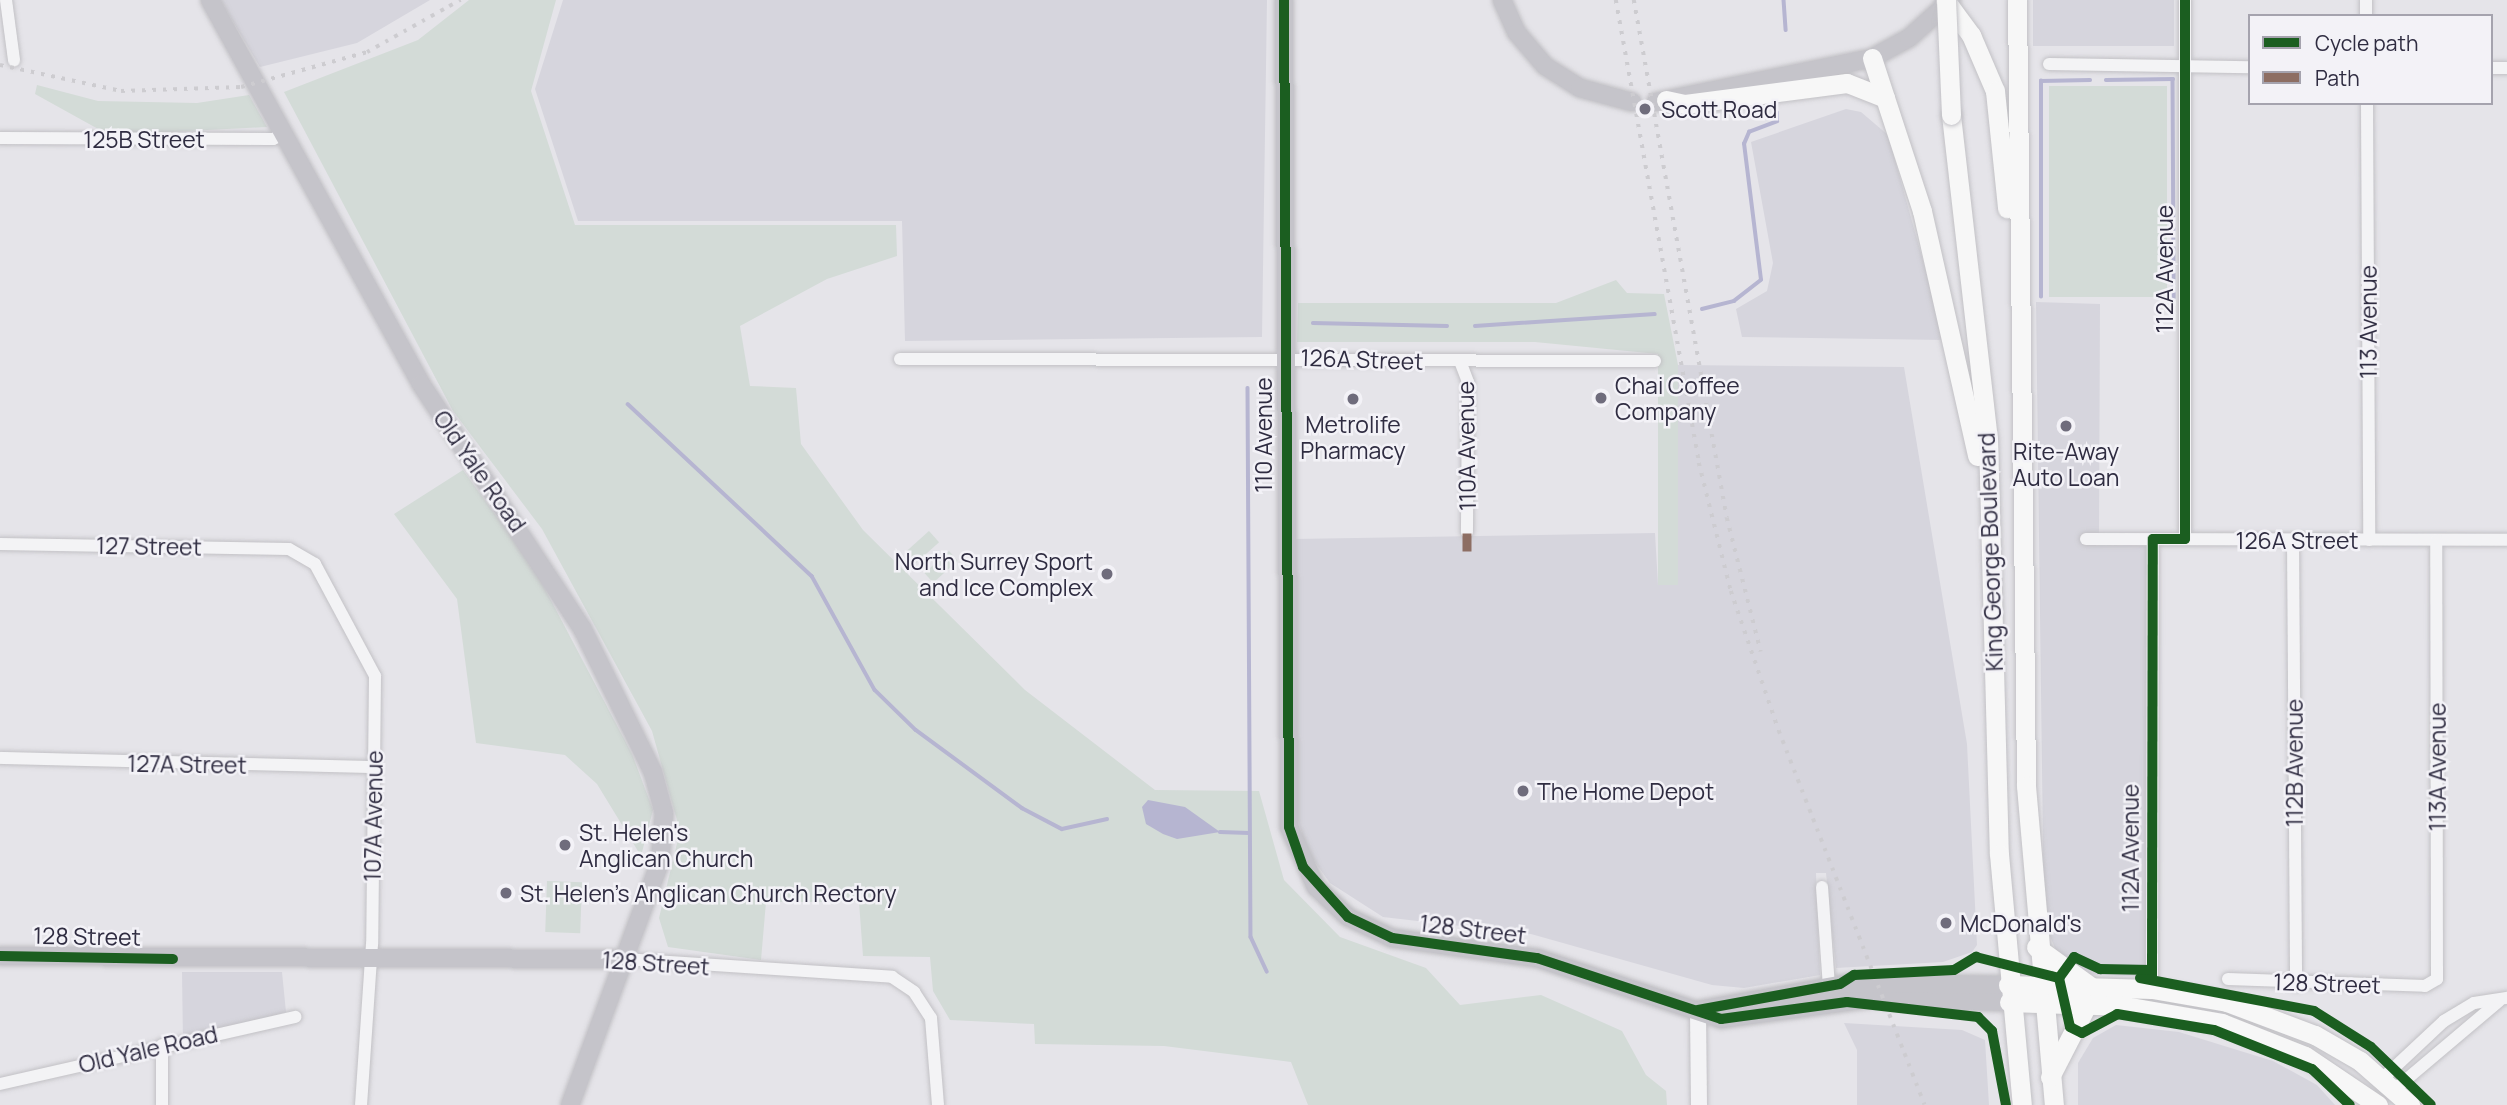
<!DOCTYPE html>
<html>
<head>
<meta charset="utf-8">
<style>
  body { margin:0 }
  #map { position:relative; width:2507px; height:1105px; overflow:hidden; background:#e5e4e9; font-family:Manrope,sans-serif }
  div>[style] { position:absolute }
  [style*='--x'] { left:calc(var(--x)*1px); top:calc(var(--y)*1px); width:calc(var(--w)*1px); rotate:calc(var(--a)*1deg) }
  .built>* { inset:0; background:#d6d5dd; transform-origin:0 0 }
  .green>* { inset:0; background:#d3dbd7; transform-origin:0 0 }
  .water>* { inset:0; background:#b6b5d1 }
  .stream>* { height:3.5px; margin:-1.75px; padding:0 1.75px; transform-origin:1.75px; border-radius:1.75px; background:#b6b5d1 }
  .roads { filter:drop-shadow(0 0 2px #c2c1c5) drop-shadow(0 0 2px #c2c1c5) }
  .minor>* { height:12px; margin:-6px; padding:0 6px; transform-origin:6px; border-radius:6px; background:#f3f3f5 }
  .tertiary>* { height:16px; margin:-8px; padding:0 8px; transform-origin:8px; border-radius:8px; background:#f3f3f5 }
  .secondary>* { height:18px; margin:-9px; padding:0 9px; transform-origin:9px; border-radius:9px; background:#c5c4ca }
  .primary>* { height:19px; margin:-9.5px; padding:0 9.5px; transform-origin:9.5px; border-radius:9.5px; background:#f7f7f7 }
  .rail>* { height:3.5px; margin-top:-1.75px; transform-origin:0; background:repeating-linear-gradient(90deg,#cdccd0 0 3.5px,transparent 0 10.5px) }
  .bridges { filter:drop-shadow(0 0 2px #c2c1c6) drop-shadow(0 0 2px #c2c1c6) }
  .primary-bridge>* { height:19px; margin:-9.5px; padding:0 9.5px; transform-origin:9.5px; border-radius:9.5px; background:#f7f7f7 }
  .quiet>* { height:9px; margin-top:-4.5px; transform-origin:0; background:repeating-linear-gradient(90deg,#8d6e63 0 18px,transparent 0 27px) }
  .cycleway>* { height:10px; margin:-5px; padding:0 5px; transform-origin:5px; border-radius:5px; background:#1b5e20 }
  .dots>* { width:19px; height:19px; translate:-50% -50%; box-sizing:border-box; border:4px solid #f3f2f7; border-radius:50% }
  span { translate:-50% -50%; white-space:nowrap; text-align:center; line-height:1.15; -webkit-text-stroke:5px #f3f2f7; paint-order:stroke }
  .poi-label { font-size:23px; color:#2f2c41 }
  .left { translate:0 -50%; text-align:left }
  .right { translate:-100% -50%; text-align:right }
  .street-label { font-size:23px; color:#2f2c41 }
  .legend { position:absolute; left:2248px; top:14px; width:245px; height:91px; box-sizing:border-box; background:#f3f2f7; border:2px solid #a5a3ae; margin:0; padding:9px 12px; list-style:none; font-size:21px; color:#2f2c41 }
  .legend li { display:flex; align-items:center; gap:14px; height:35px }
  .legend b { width:35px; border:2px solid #a5a3ae }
</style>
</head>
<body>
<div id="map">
  <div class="built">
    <div style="clip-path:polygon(220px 0,430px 0,357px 43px,260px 67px)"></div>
    <div style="clip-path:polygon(563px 0,1267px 0,1262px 337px,905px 341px,902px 221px,578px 221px,535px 89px)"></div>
    <div style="left:2033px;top:0;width:141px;height:46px"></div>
    <div style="clip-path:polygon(1846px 109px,1861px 112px,1888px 135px,1945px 340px,1742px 337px,1736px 309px,1767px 291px,1773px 263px,1751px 142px)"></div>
    <div style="clip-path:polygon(2036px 302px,2100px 304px,2099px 538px,2152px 539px,2151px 977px,2080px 974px,2057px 953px,2044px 922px)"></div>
    <div style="clip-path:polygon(1678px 365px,1904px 367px,1967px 744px,1977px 945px,1972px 952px,1943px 962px,1836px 968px,1826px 873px,1816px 873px,1820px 975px,1744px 988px,1712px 985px,1531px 934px,1383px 917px,1330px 883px,1307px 851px,1295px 810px,1294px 539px,1655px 533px,1658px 585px,1678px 585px)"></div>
    <div style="clip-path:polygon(182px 972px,282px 972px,286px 1012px,183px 1043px)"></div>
    <div style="clip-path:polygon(1844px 1023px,1962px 1030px,1985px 1040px,1989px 1105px,1857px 1105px,1857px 1050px)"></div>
    <div style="clip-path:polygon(2116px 1025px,2179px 1032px,2273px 1061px,2317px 1085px,2335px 1105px,2078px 1105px,2078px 1063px,2093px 1038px)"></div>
  </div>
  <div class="green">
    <div style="clip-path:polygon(469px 0,556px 0,531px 91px,575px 225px,896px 225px,897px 256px,827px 279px,740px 326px,750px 386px,796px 388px,801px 444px,863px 530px,1025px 690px,1155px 790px,1259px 791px,1284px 880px,1340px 937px,1426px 968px,1460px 1005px,1541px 995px,1622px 1031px,1646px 1075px,1666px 1091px,1667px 1105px,1308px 1105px,1291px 1062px,1164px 1046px,1035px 1044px,1034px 1024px,950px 1020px,933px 991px,930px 957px,863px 956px,859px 902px,766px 902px,761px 960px,668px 947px,659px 918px,680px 831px,652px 731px,542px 529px,453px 411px,284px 92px,418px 40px)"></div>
    <div style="clip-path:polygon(37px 85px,98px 101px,197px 103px,249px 95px,267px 127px,109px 135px,35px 94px)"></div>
    <div style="left:2167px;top:86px;width:211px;height:118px;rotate:90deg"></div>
    <div style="clip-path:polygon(1616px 280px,1627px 293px,1664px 294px,1678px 365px,1678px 585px,1658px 585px,1658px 354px,1535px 342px,1297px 342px,1298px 303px,1556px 303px)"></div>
    <div style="clip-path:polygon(463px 470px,535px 570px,632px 754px,653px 810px,641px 856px,597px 784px,565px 755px,476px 743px,457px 599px,394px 514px)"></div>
    <div style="left:929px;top:531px;width:15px;height:33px;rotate:48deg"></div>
    <div style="left:949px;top:551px;width:13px;height:33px;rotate:48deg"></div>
    <div style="left:547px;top:881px;width:35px;height:51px;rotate:2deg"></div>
  </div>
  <div class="water">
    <div style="clip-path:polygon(1148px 800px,1185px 807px,1220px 832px,1177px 839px,1163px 834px,1146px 824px,1142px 807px)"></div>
  </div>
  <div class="stream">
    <div style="--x:1784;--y:0;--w:30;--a:86"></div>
    <div style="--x:2106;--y:80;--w:67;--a:-0.9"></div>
    <div style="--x:2173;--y:79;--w:219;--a:89.7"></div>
    <div style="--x:2041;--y:297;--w:216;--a:-90"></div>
    <div style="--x:2041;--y:81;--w:49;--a:-1.2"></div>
    <div style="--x:1702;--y:309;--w:33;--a:-14"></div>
    <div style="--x:1734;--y:301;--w:34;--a:-38"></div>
    <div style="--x:1761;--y:280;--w:137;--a:-97.1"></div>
    <div style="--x:1744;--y:144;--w:13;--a:-67"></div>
    <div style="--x:1749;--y:132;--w:30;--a:-21"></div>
    <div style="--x:1777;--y:121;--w:8;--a:-90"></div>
    <div style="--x:1313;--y:323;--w:134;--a:1.3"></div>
    <div style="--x:1475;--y:326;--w:180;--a:-3.8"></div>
    <div style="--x:1248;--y:388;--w:549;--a:89.69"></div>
    <div style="--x:1251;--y:937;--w:38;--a:65"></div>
    <div style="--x:628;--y:404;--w:252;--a:43.1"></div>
    <div style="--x:812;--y:576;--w:130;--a:61.1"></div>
    <div style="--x:875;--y:690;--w:57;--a:44.3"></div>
    <div style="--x:916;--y:730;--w:132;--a:36.3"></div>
    <div style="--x:1022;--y:808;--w:45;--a:27.7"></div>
    <div style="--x:1062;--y:829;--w:46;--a:-12.5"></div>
    <div style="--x:1220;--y:832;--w:29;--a:2"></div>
  </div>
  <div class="roads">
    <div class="minor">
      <div style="--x:6;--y:0;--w:61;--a:82.4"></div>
      <div style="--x:2185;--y:0;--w:539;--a:90"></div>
      <div style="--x:2366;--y:0;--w:16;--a:90"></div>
      <div style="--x:2049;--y:64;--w:201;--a:0.9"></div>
      <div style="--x:2491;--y:68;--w:16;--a:0"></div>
      <div style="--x:2367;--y:103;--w:437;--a:89.7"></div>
      <div style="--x:0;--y:138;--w:273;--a:0.2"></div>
      <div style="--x:273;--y:139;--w:14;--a:-25"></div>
      <div style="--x:900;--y:359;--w:755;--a:0.15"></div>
      <div style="--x:1460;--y:361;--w:22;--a:69"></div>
      <div style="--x:1468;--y:382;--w:150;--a:90.4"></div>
      <div style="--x:2086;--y:539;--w:421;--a:0.1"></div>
      <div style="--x:2293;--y:540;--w:445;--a:89.6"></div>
      <div style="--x:0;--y:544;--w:289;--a:1"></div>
      <div style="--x:289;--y:549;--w:30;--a:30"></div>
      <div style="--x:315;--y:564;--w:127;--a:61.8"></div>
      <div style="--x:375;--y:676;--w:268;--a:90.6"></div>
      <div style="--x:372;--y:944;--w:161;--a:93.9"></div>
      <div style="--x:0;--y:758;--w:374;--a:1.4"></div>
      <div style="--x:1822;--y:887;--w:99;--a:86"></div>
      <div style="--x:624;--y:959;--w:269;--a:3.8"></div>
      <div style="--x:892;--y:977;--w:27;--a:34"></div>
      <div style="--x:914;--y:992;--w:31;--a:57"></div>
      <div style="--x:931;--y:1018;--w:87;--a:85.4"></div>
      <div style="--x:2228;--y:979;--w:197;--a:2"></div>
      <div style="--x:2425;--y:986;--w:14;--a:-30"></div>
      <div style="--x:2437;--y:979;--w:439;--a:-90.1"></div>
      <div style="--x:2152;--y:989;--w:450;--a:-89.9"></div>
      <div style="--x:162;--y:1045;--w:60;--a:90"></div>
      <div style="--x:2382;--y:1079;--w:85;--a:-43.1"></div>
      <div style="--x:2444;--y:1021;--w:35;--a:-31"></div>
      <div style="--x:2474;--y:1003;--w:33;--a:-9"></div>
      <div style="--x:0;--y:1084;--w:303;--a:-12.8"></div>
      <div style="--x:2395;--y:1089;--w:136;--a:-40.2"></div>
    </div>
    <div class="tertiary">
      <div style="--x:1698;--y:1010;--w:95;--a:89.4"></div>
    </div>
    <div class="secondary">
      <div style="--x:210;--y:0;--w:438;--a:61.2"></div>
      <div style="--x:421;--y:384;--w:292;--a:56.6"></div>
      <div style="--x:582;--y:628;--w:161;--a:63.8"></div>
      <div style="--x:653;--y:772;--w:42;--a:75"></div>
      <div style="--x:664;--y:813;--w:49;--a:94.7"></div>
      <div style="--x:660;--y:862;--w:259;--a:110.3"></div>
      <div style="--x:1284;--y:0;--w:827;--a:89.65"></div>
      <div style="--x:1289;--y:827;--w:66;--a:65.8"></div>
      <div style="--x:1316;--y:887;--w:44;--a:43.2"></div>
      <div style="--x:1348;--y:917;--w:49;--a:25.5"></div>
      <div style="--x:1392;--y:938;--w:146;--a:7.9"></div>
      <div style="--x:1537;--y:958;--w:194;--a:18.3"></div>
      <div style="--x:1721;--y:1019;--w:155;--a:-7.8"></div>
      <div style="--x:1875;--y:998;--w:134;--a:1.7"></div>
      <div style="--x:1502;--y:0;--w:36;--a:66"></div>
      <div style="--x:1517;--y:33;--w:43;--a:49.7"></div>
      <div style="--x:1545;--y:66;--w:41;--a:32.2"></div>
      <div style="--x:1580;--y:88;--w:54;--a:15.1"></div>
      <div style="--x:1656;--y:102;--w:220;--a:-11.5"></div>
      <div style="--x:1872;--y:58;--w:42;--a:-28.4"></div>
      <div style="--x:1909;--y:38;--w:57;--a:-42.1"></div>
      <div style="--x:0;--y:956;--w:624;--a:0.28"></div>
      <div style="--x:1698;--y:1010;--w:154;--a:-10.1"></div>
      <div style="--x:1850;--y:983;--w:158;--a:0.7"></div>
    </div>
    <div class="primary">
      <div style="--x:1945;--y:0;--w:44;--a:53.4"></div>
      <div style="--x:1971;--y:35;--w:61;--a:66.8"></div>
      <div style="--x:1995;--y:91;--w:118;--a:84.1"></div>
      <div style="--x:2017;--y:0;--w:786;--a:89.34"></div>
      <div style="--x:2026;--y:786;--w:320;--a:85"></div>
      <div style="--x:1872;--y:58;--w:161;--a:71.9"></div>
      <div style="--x:1922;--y:211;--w:251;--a:77.3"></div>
      <div style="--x:1666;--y:100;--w:19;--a:12"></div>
      <div style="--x:1685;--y:104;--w:163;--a:-7.4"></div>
      <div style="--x:1847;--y:83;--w:41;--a:21.5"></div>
      <div style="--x:1951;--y:115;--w:326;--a:83.5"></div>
      <div style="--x:1988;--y:439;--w:415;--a:88.5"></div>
      <div style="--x:1999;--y:854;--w:252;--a:84.8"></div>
      <div style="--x:2036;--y:947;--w:67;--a:35.8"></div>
      <div style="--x:2008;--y:985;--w:144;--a:1.6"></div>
      <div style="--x:2152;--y:989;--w:76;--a:9.8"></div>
      <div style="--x:2227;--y:1002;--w:94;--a:20.6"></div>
      <div style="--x:2315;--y:1035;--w:52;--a:30"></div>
      <div style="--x:2360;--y:1061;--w:67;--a:41.3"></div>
      <div style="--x:2009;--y:1002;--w:116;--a:2"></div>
      <div style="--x:2125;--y:1006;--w:98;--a:9.9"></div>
      <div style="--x:2222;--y:1023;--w:89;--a:21.7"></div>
      <div style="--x:2305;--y:1056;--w:88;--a:33.9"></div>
      <div style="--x:2050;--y:1077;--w:81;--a:-62.8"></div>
    </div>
  </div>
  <div class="rail">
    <div style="--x:1616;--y:0;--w:470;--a:79.8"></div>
    <div style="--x:1699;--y:463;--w:132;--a:76"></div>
    <div style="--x:1731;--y:591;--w:148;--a:71.1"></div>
    <div style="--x:1779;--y:731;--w:401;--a:68.7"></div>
    <div style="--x:1634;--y:0;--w:526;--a:79.82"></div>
    <div style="--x:1727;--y:518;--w:138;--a:75.8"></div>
    <div style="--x:0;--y:65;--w:124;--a:12.1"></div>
    <div style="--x:121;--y:91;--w:120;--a:-1.9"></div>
    <div style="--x:241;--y:87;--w:131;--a:-15.5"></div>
    <div style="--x:367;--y:52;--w:107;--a:-29.2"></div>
  </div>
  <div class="bridges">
    <div class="primary-bridge">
      <div style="--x:1946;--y:0;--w:115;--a:87.5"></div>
    </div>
  </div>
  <div class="quiet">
    <div style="--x:1467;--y:551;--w:19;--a:-90"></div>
  </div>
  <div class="cycleway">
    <div style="--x:1284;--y:0;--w:827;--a:89.65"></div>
    <div style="--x:1289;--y:827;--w:42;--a:70.7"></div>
    <div style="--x:1303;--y:867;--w:67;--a:48"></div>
    <div style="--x:1348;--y:917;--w:49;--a:25.5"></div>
    <div style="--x:1392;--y:938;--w:146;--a:7.9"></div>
    <div style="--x:1537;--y:958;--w:194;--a:18.3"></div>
    <div style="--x:1721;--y:1019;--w:127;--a:-7.7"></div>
    <div style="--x:1847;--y:1002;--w:132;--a:6.5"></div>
    <div style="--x:1978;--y:1017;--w:20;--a:45"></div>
    <div style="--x:1992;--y:1031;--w:75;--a:79.3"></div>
    <div style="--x:0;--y:956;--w:173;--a:1"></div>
    <div style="--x:2059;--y:978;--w:50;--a:77.3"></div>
    <div style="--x:2070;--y:1027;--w:13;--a:27"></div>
    <div style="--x:2082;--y:1033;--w:40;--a:-28"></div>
    <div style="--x:2117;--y:1014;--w:98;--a:9.4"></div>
    <div style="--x:2214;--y:1030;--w:105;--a:21.7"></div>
    <div style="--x:2312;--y:1069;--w:52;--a:43.5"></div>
    <div style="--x:2140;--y:978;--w:177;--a:10.7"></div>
    <div style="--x:2314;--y:1011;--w:67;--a:32.3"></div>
    <div style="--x:2371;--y:1047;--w:83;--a:44"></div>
    <div style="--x:2152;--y:979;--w:440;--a:-89.9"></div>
    <div style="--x:2153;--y:539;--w:32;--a:0"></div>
    <div style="--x:2185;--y:539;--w:539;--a:-90"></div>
    <div style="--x:1698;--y:1010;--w:144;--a:-10.4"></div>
    <div style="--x:1840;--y:984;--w:17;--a:-33"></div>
    <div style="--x:1854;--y:975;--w:100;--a:-2.9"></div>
    <div style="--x:1954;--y:970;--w:26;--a:-31"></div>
    <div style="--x:1976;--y:957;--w:86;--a:14.2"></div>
    <div style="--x:2059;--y:978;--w:26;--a:-54"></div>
    <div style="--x:2074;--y:957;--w:29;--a:25"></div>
    <div style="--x:2100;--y:969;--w:52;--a:1.1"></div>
  </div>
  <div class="dots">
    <div style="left:1645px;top:109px;background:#6f6c7c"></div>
    <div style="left:1601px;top:398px;background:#6f6c7c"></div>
    <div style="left:1353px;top:399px;background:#6f6c7c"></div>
    <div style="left:2066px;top:426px;background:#6f6c7c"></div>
    <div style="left:1107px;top:574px;background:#6f6c7c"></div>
    <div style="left:1523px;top:791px;background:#6f6c7c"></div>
    <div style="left:565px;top:845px;background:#6f6c7c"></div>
    <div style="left:506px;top:893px;background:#6f6c7c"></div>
    <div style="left:1946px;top:923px;background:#6f6c7c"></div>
  </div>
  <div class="poi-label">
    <span class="left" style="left:1661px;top:109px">Scott Road</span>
    <span class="left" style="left:1615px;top:398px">Chai Coffee<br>Company</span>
    <span style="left:1353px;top:437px">Metrolife<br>Pharmacy</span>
    <span style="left:2066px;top:464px">Rite-Away<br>Auto Loan</span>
    <span class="right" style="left:1093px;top:574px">North Surrey Sport<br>and Ice Complex</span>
    <span class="left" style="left:1537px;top:791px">The Home Depot</span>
    <span class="left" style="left:579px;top:845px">St. Helen's<br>Anglican Church</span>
    <span class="left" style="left:520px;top:893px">St. Helen's Anglican Church Rectory</span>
    <span class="left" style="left:1960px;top:923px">McDonald's</span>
  </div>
  <div class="street-label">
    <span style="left:144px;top:139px">125B Street</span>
    <span style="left:2164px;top:269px;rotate:-90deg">112A Avenue</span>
    <span style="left:2368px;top:322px;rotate:-90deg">113 Avenue</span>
    <span style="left:1362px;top:359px;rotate:2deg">126A Street</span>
    <span style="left:1263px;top:435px;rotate:-90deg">110 Avenue</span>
    <span style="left:1466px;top:446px;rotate:-91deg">110A Avenue</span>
    <span style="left:480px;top:471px;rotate:55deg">Old Yale Road</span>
    <span style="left:2297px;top:540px">126A Street</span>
    <span style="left:149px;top:546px;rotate:1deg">127 Street</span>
    <span style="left:1990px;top:552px;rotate:-92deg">King George Boulevard</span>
    <span style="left:2294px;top:763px;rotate:-90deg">112B Avenue</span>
    <span style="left:187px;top:764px;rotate:1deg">127A Street</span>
    <span style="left:2437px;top:767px;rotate:-90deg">113A Avenue</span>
    <span style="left:373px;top:816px;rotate:-89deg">107A Avenue</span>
    <span style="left:2130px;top:848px;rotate:-90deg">112A Avenue</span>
    <span style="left:1473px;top:929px;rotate:7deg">128 Street</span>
    <span style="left:87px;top:936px;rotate:1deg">128 Street</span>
    <span style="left:656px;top:963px;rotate:4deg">128 Street</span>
    <span style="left:2327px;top:983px;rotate:2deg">128 Street</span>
    <span style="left:148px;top:1049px;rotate:-13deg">Old Yale Road</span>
  </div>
  <ul class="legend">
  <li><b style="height:9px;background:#1b5e20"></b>Cycle path</li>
  <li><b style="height:9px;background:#8d6e63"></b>Path</li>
  </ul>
</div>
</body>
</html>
